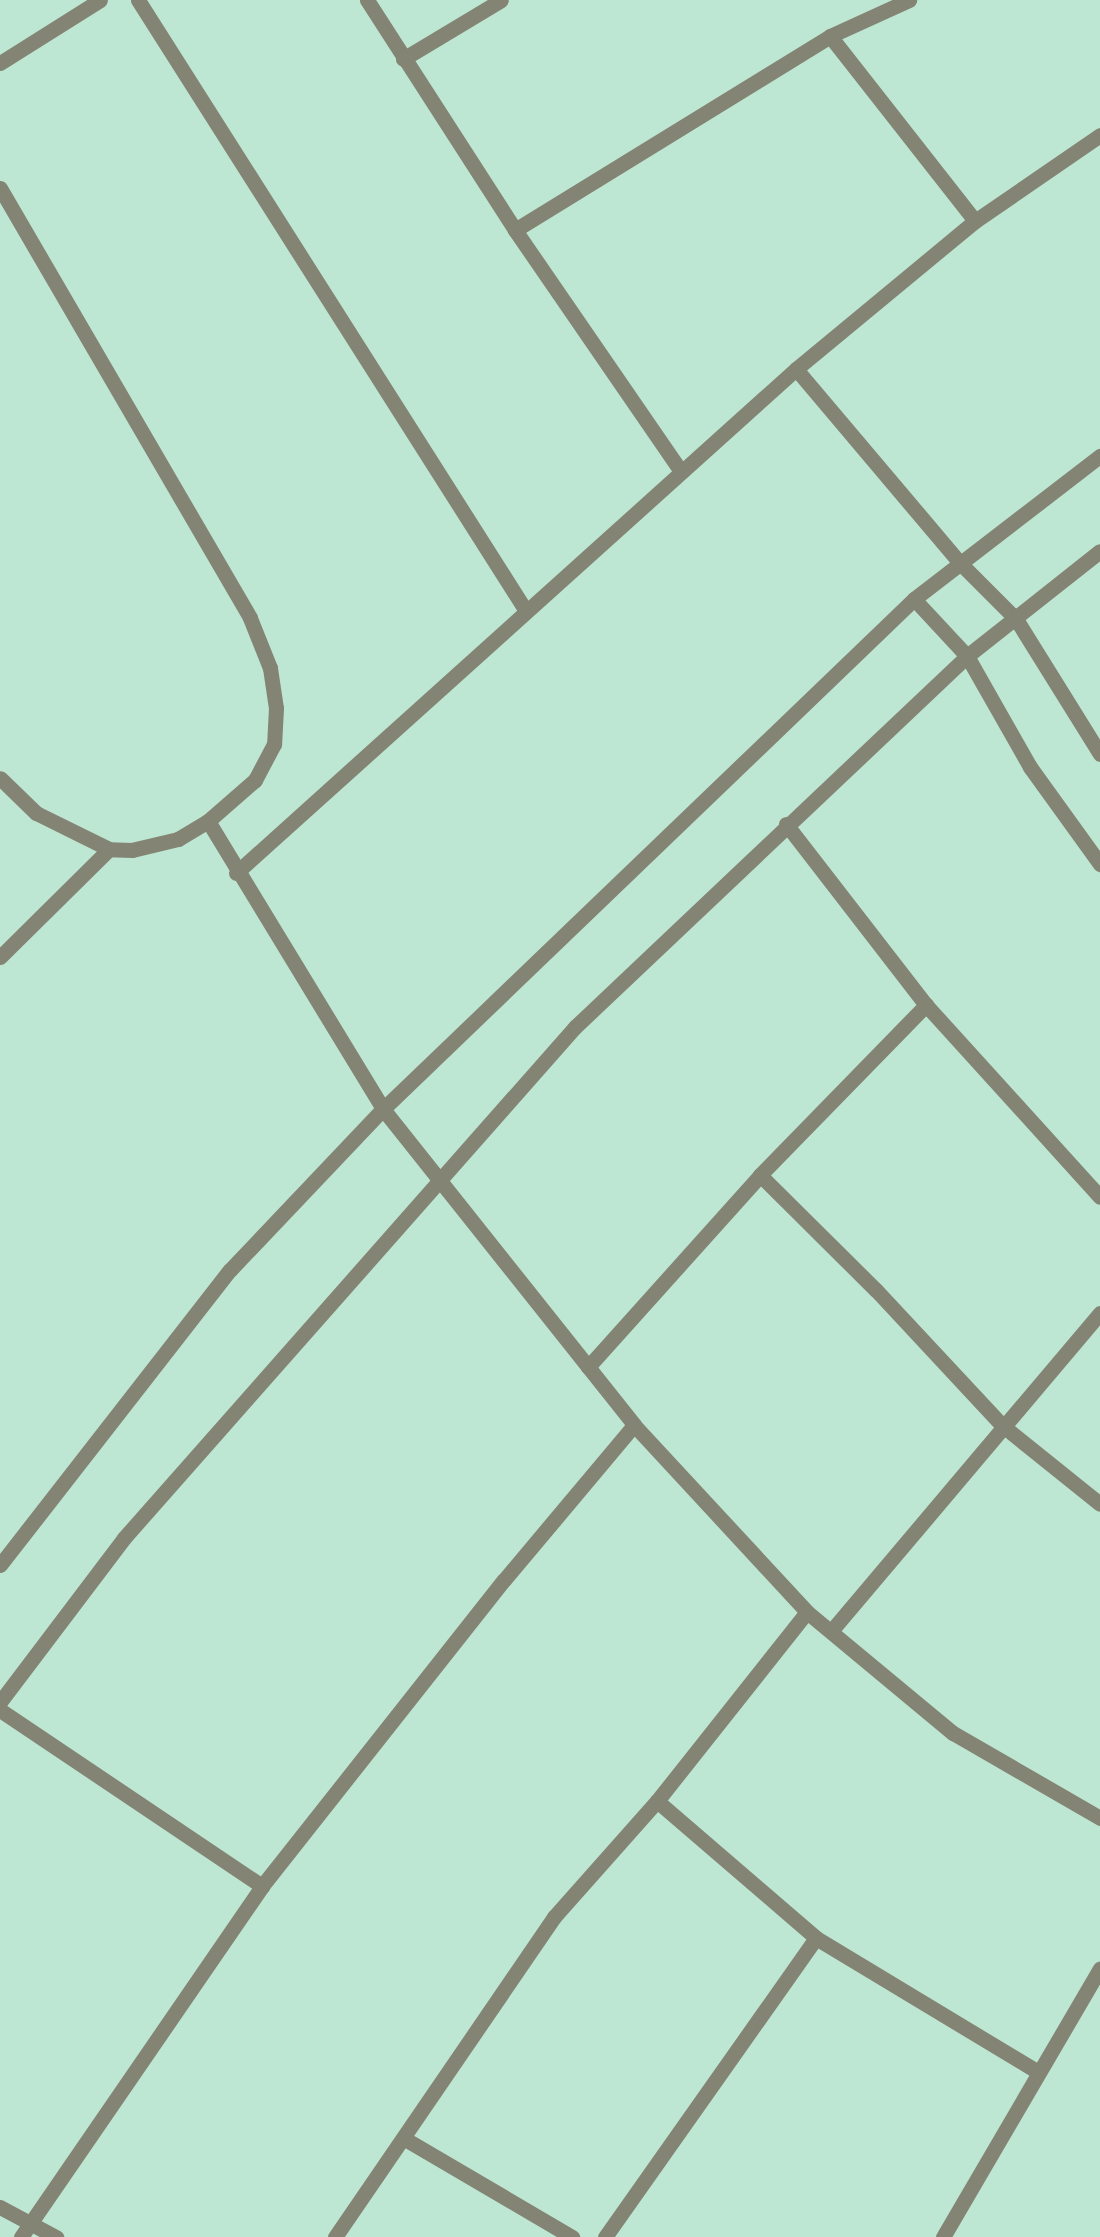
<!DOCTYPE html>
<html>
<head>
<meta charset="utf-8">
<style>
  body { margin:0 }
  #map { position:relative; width:1100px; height:2237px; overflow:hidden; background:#bde6d3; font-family:Rubik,sans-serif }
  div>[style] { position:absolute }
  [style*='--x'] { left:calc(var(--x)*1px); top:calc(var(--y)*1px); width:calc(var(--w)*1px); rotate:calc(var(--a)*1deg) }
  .minor>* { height:15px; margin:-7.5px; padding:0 7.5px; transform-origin:7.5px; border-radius:7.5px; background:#848474 }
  span { translate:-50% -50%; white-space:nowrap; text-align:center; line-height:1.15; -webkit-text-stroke:5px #bde6d3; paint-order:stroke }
</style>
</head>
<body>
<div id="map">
  <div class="minor">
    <div style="--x:138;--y:0;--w:724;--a:57.58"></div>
    <div style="--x:367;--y:0;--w:274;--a:57.2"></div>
    <div style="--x:515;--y:230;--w:291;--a:55.5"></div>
    <div style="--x:830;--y:36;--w:235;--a:51.9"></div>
    <div style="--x:403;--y:59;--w:114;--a:-31"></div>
    <div style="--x:0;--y:63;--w:118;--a:-32.2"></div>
    <div style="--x:0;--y:188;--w:497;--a:59.8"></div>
    <div style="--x:250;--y:618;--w:54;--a:68.2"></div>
    <div style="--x:270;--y:668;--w:40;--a:81.5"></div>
    <div style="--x:276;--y:708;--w:36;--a:93"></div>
    <div style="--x:274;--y:744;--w:41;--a:117.8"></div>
    <div style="--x:255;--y:780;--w:62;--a:138.9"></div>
    <div style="--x:208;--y:821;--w:35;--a:149"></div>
    <div style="--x:178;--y:839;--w:47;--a:166.6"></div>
    <div style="--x:132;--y:850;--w:23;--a:-178"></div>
    <div style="--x:109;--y:849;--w:81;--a:-153.7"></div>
    <div style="--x:36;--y:813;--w:50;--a:-135.8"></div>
    <div style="--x:515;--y:230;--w:370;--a:-31.6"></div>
    <div style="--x:830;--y:36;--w:87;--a:-24.5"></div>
    <div style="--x:796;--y:369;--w:255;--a:49.8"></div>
    <div style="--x:961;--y:564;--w:78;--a:45"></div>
    <div style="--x:1016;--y:619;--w:159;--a:58.1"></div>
    <div style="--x:914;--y:599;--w:78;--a:47.1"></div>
    <div style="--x:967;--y:656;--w:128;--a:60.4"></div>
    <div style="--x:1030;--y:767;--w:120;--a:54.2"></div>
    <div style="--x:208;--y:821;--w:337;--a:58.7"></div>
    <div style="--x:383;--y:1109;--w:404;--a:51.5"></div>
    <div style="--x:634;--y:1425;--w:255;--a:47.2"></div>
    <div style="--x:807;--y:1612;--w:190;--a:39.7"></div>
    <div style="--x:953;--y:1733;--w:170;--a:30"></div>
    <div style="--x:786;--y:824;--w:229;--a:52.3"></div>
    <div style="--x:926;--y:1005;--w:259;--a:47.8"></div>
    <div style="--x:236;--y:873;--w:753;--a:-41.99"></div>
    <div style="--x:796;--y:369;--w:232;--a:-39.6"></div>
    <div style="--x:975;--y:221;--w:152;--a:-34.5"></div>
    <div style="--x:0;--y:957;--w:153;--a:-44.7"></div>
    <div style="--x:760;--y:1175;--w:163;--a:44.8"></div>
    <div style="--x:876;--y:1290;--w:186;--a:47"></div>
    <div style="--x:1003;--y:1426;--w:124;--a:38.8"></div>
    <div style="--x:588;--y:1367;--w:258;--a:-48.1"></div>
    <div style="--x:760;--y:1175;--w:238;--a:-45.7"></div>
    <div style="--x:0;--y:1565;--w:374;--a:-52.1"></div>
    <div style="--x:230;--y:1270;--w:222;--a:-46.5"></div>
    <div style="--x:383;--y:1109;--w:736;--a:-43.84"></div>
    <div style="--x:914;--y:599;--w:235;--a:-37.6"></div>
    <div style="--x:832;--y:1630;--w:415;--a:-49.8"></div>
    <div style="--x:0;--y:1702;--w:206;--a:-52.9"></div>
    <div style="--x:124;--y:1538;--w:682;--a:-48.57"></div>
    <div style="--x:575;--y:1027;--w:540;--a:-43.42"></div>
    <div style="--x:967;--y:656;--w:169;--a:-38.3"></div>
    <div style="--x:0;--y:1710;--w:316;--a:33.9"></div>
    <div style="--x:657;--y:1801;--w:210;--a:40.7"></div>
    <div style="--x:816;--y:1938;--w:259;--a:31.1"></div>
    <div style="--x:405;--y:2139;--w:194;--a:30.4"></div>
    <div style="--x:0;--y:2207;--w:64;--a:28.2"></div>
    <div style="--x:21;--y:2237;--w:426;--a:-55.5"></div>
    <div style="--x:262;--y:1886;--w:390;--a:-51.7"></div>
    <div style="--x:504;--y:1580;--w:202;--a:-50"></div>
    <div style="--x:335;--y:2237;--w:388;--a:-55.6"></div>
    <div style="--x:554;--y:1917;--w:155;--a:-48.4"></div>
    <div style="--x:657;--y:1801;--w:241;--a:-51.6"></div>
    <div style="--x:605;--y:2237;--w:366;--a:-54.8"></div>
    <div style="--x:943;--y:2237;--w:311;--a:-59.7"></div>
  </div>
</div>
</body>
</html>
